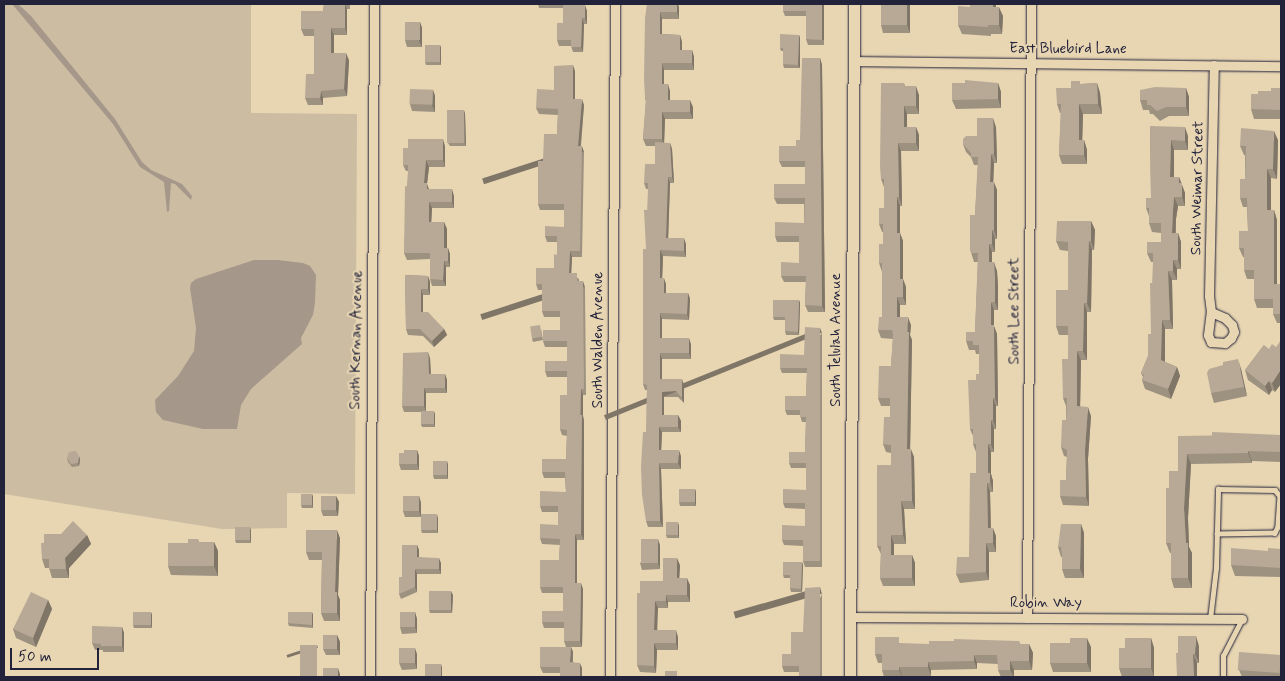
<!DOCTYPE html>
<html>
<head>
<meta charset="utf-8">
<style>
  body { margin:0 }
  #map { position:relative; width:1285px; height:681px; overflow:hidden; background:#e8d6b3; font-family:Mynerve,sans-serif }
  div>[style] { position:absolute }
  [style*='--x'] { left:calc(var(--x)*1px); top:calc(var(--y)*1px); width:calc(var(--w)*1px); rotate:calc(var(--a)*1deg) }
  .green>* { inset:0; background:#cbbca2 }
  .water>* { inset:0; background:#a5988a }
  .roads { filter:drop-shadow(0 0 1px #22223b) drop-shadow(0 0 1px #22223b) }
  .service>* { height:4.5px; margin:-2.25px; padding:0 2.25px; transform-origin:2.25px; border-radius:2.25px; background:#e8d6b3 }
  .minor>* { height:9px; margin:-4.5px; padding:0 4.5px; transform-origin:4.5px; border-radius:4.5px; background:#e8d6b3 }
  .tertiary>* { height:11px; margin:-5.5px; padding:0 5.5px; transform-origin:5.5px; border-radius:5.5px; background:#e8d6b3 }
  .wall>* { inset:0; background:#9d9180 }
  .shaded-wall>* { inset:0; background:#807668; transform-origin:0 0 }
  .building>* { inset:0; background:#b7a995; transform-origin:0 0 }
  span { translate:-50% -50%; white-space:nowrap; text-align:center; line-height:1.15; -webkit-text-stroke:4px #e8d6b3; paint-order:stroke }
  .street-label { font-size:15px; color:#22223b }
  .frame { position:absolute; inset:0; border:5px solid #22223b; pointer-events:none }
  .scale { position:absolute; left:10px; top:648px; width:89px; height:22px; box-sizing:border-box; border:2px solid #22223b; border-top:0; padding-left:6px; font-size:15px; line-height:18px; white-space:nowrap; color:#22223b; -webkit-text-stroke:4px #e8d6b3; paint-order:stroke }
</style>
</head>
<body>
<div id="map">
  <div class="green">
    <div style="clip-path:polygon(4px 4px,251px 4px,251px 113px,357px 114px,355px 494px,287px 493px,287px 528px,222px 529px,4px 494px)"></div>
  </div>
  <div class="water">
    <div style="clip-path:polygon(12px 4px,18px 4px,31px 16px,115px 119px,142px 162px,151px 170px,182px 184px,192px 196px,191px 200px,175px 184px,171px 183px,169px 211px,167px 212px,164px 182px,140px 167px,113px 124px)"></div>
    <div style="clip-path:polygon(254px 260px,278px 260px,303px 263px,310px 266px,316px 275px,315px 303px,313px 315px,301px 338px,302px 344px,251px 389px,241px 405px,237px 429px,203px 429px,163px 420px,156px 412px,155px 400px,178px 376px,194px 351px,196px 328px,190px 288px,191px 283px,196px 279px)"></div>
  </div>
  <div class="roads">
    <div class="service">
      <div style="--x:1210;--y:619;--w:51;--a:-83.3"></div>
      <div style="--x:1216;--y:568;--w:79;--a:-88.5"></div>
      <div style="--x:1218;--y:489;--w:57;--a:1"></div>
      <div style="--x:1275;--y:490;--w:8;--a:50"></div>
      <div style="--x:1280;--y:496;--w:31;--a:94"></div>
      <div style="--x:1278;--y:527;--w:7;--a:117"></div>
      <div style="--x:1275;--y:533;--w:58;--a:179"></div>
      <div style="--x:1223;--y:677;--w:21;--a:-90"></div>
      <div style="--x:1223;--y:656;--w:42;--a:-62.8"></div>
    </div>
    <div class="minor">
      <div style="--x:854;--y:61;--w:427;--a:0.7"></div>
      <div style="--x:1211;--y:312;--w:15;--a:23"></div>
      <div style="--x:1225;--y:318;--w:10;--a:45"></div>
      <div style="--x:1232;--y:325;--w:7;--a:74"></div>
      <div style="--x:1234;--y:332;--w:7;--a:117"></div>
      <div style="--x:1231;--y:338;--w:8;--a:140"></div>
      <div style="--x:1225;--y:343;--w:14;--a:-176"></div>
      <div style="--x:1211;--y:342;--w:8;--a:-113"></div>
      <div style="--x:1208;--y:335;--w:23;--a:-83"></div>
      <div style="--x:1211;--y:312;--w:16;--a:-97"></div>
      <div style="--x:1209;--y:296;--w:231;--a:-88.8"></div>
      <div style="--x:851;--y:617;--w:391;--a:0.3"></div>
      <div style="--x:1027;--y:618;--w:614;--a:-89.63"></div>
      <div style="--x:370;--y:677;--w:673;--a:-89.66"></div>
      <div style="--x:610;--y:677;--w:673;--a:-89.57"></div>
    </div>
    <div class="tertiary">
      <div style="--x:850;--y:677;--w:673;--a:-89.66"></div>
    </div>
  </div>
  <div class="wall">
    <div style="clip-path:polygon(324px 4px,350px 4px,350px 9px,347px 9px,347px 35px,334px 35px,334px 53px,349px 60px,347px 96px,323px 98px,323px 105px,308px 105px,305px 98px,314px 74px,314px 36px,304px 36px,301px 29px,323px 11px)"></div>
    <div style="clip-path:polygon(538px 4px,584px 4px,587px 11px,587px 24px,584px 24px,583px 52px,573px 52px,571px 46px,559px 46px,557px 40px,563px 23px,563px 8px,539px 8px)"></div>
    <div style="clip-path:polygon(647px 4px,679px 7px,679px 19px,662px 19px,662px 34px,680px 35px,682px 42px,682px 50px,692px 50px,694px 57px,694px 70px,664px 70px,664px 84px,670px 91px,670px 100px,693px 107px,693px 119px,665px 119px,664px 143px,670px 143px,672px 149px,674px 183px,670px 183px,668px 238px,686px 244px,686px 257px,663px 256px,662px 278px,666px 284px,666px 293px,688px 293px,690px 299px,689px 320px,662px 319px,662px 338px,691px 344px,691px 359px,662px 359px,662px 379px,684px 385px,684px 403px,678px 397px,664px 397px,664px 415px,678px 415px,681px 421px,681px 432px,662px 432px,661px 450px,681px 456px,681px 469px,661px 469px,663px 527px,648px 527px,646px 521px,647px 390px,645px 390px,643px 384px,648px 189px,646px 189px,644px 183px,655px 164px,655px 146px,646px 146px,643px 139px,646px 102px,645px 97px)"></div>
    <div style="clip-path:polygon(783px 4px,824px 4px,824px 45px,808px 45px,806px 39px,806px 16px,785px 16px,783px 11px)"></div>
    <div style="clip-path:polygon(881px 4px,910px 4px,910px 33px,883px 33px,881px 25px)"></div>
    <div style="clip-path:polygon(970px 4px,996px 4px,996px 7px,1003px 16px,1002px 34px,991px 34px,991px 36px,962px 34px,958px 25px,970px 7px)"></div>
    <div style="clip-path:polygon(420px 22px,422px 28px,422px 47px,407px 47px,405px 40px)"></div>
    <div style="clip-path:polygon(799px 35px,800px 38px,800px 68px,784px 68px,783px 64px,783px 51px,781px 51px,780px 48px)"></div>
    <div style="clip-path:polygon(440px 45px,441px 48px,441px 65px,426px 65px,425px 62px)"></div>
    <div style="clip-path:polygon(820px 58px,822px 65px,825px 312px,808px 312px,805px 305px,806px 282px,784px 282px,781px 276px,799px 263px,799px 242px,777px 242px,775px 236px,804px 223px,804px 204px,777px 204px,774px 198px,805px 184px,805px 167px,782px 167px,779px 161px,796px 146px,800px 140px)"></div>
    <div style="clip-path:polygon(575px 71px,575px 99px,584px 105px,581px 146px,584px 152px,582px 257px,572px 257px,571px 273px,579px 279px,579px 281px,585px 287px,586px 395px,583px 395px,583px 416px,584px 421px,584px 540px,577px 540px,577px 583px,583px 589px,582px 647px,571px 647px,573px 652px,573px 662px,582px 668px,560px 673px,543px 673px,540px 667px,566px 647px,564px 641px,564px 628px,544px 628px,542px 622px,563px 611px,563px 593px,542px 593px,540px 587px,559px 560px,560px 545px,542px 544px,540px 538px,558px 525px,558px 512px,542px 512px,540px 506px,566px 492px,565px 478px,544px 478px,542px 472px,566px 459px,567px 436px,562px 435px,560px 429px,567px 395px,567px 377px,547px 377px,545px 371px,567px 361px,567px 347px,545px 347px,543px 341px,560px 330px,560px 317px,544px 317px,542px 311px,542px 290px,538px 290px,536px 284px,554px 268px,557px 255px,557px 242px,547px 242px,545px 236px,564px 227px,564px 210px,540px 210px,538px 204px,543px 161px,557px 134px,558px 115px,539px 114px,536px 108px,554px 90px)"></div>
    <div style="clip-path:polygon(904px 83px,905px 86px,919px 95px,919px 114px,907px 114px,907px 127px,916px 127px,919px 135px,919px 151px,901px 151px,902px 206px,900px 206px,900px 233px,903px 241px,903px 279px,906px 287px,906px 305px,900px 305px,900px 317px,911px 325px,910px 335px,912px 340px,910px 449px,914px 457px,915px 509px,904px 509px,906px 544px,894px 544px,894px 555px,912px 555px,915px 563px,915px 586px,883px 586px,880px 578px,881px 554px,877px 546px,891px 465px,891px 453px,886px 452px,883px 444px,890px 417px,890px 406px,881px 406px,878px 398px,891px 366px,893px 339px,881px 338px,878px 330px,882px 317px,882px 272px,879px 263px,883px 244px,883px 232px,882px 232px,879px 224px,884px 208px,884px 187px,881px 179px)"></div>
    <div style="clip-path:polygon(998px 83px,1001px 92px,1001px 108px,956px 109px,952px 100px)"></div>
    <div style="clip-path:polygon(1097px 83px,1100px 93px,1102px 114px,1083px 114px,1082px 140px,1084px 140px,1087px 150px,1087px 164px,1062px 164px,1059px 155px,1061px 113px,1060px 113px,1057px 104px,1071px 88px,1081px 84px)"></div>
    <div style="clip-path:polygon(1186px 88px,1189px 97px,1189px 116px,1169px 116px,1160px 121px,1153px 114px,1150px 114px,1149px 110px,1143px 110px,1140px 100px)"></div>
    <div style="clip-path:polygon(1281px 88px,1281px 119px,1254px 119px,1251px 109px,1258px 94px,1271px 91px)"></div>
    <div style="clip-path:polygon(433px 90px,435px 96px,435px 112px,412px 111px,410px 104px)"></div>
    <div style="clip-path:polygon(465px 113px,466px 146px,450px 146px,448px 143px)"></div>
    <div style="clip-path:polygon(1150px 126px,1188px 136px,1188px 150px,1174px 150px,1174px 177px,1179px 177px,1185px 193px,1185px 206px,1178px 206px,1176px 219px,1176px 233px,1178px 233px,1181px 242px,1181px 269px,1177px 269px,1177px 280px,1172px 280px,1173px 329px,1165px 329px,1165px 362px,1177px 367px,1180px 376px,1171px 399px,1145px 389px,1142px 380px,1143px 377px,1141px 373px,1148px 356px,1151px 334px,1153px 262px,1151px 262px,1147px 253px,1161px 242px,1161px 233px,1152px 232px,1149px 223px,1149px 216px,1146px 208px,1151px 198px)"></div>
    <div style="clip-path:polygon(996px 127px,997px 163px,994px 163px,993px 182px,997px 190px,997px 239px,995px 239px,995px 252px,992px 252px,992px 262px,997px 271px,998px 286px,998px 310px,994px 310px,994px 326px,997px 334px,998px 406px,996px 406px,996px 429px,994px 429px,994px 452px,991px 452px,991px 474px,993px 481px,993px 492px,990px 492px,991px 528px,996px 536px,996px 552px,989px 552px,989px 580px,960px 583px,956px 574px,969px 557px,976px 473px,976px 452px,973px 444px,973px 436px,970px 429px,976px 380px,979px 374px,979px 354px,976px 354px,975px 350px,969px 350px,966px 341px,975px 332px,978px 262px,974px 262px,970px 249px,975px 215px,978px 165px,974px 165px,971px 157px,966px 152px,963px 144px,977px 136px)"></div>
    <div style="clip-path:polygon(1278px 140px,1277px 179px,1271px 178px,1271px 210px,1274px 210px,1277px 220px,1277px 284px,1281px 284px,1281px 323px,1277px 323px,1273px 314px,1273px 308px,1257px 308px,1254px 299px,1254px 279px,1247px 279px,1244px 270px,1244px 257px,1243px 257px,1239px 248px,1248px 231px,1247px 207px,1243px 207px,1240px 198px,1245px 179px,1245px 155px,1244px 155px,1240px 146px)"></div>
    <div style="clip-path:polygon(445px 146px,445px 167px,429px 167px,427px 184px,429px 189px,454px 196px,454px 208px,432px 208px,431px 222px,444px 222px,447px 229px,447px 248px,448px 248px,450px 254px,450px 267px,446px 267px,446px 286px,432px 286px,430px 279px,430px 259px,407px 260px,404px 253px,408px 171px,406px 171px,403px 165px)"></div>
    <div style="clip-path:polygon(1091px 221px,1095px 230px,1094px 250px,1092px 250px,1091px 312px,1087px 312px,1087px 360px,1081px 360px,1080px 406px,1091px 416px,1088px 459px,1089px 506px,1063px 505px,1060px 496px,1066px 480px,1067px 457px,1064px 456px,1061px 447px,1066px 420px,1066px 406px,1063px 398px,1068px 359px,1068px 335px,1059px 335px,1056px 326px,1068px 290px,1068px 251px,1060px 250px,1056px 241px)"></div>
    <div style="clip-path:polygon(405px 275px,428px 276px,430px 282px,430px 295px,423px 295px,423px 312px,444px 329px,447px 335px,434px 347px,423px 336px,408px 335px,406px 329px)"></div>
    <div style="clip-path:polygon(799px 300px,800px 303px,799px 335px,786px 335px,785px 331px,785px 320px,774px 320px,773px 317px)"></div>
    <div style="clip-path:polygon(541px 329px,543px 340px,533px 342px,532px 339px)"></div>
    <div style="clip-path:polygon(822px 333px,822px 567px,805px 567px,803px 561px,803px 546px,784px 545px,782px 540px,805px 526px,805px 509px,785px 508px,783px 503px,806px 490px,806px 468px,791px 468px,789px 463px,805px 452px,806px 422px,802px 422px,800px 415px,787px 415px,785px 410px,806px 396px,807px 373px,782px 373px,780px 368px,804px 355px)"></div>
    <div style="clip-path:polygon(1264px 345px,1275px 392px,1272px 390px,1269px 395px,1248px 380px,1245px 370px)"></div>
    <div style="clip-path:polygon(430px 358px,431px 374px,445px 374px,447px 380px,447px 393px,426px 393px,426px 411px,435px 414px,435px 427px,422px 427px,421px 424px,421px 412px,404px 412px,402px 406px)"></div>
    <div style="clip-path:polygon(1241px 369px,1247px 396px,1214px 403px,1211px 393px)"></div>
    <div style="clip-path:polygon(1281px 435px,1281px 462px,1252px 461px,1252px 463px,1191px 464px,1188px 518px,1189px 547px,1192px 553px,1192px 588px,1174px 588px,1171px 578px,1171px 553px,1170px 553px,1166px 543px,1169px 488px,1178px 471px,1178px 436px)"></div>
    <div style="clip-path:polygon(417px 450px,419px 456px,419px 470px,401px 470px,399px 464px,404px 453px)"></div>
    <div style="clip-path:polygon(67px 458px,80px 459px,79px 466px,72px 467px,68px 462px)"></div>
    <div style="clip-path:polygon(447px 461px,448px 465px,448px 479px,434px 479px,433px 475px)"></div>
    <div style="clip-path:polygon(695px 489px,696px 492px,696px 506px,680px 506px,679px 502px)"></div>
    <div style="clip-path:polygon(312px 494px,313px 497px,313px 508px,302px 508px,301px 505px)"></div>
    <div style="clip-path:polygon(336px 496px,339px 502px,338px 516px,323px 516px,321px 510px)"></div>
    <div style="clip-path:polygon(419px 496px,421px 503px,421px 517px,405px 517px,403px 511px)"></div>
    <div style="clip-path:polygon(438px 518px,438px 533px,422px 533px,421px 530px)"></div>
    <div style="clip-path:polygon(1081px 524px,1084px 533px,1084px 578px,1065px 578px,1062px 569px,1062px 557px,1061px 557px,1058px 547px)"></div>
    <div style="clip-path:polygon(679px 526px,679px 538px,667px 538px,666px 535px)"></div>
    <div style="clip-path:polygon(251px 530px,251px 543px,236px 543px,235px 540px)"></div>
    <div style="clip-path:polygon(87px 535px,91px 544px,69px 568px,69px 578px,52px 578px,49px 568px,45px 568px,42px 559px,44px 543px)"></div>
    <div style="clip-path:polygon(340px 538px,338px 595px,340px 600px,340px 621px,324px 621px,321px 613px,322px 560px,309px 560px,306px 552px)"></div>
    <div style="clip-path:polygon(198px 539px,199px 542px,214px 542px,218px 551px,218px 576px,171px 575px,168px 566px,188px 543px)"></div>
    <div style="clip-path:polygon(417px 545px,419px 550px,419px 557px,441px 563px,441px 574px,417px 574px,417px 592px,401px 599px,399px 594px,402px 577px)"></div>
    <div style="clip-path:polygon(660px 545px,660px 569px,642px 570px,640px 563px)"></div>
    <div style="clip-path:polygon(1281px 549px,1281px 577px,1235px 576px,1231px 565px,1268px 551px)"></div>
    <div style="clip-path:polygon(802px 562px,803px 565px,802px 592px,791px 592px,790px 588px,790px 578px,784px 578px,783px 575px)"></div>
    <div style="clip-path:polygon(680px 565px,679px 578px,690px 585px,690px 602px,668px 602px,668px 608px,658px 608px,657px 614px,657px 630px,678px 637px,678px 650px,657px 650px,656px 673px,640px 672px,637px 665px,640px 593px,663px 581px)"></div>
    <div style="clip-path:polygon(822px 594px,822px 677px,799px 672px,784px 672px,782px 666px,791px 654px,803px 632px)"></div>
    <div style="clip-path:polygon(453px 595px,452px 613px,430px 613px,429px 610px)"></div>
    <div style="clip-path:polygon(48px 600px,52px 609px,36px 647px,16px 638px,13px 629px)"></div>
    <div style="clip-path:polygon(151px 612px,152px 615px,152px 628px,134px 628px,133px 625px)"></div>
    <div style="clip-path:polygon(312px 612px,313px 615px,313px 628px,289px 626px,288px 623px)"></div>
    <div style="clip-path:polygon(415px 612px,417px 619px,417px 633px,402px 634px,400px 627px)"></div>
    <div style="clip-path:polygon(122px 627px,124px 633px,124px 652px,103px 652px,103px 650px,95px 650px,92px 643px)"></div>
    <div style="clip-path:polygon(337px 635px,340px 642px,340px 655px,326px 655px,323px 649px)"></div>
    <div style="clip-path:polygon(1151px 638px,1154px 648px,1154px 677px,1122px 677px,1119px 668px,1125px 648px)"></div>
    <div style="clip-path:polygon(1019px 641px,1020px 644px,1029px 644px,1033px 653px,1032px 670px,1014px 670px,1014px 677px,1001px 677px,998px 670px,998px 664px,977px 663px,977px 669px,931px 670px,931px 676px,902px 676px,902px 677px,884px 677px,882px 670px,882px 663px,878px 663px,875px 654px,901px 644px,929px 644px)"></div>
    <div style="clip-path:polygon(1070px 643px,1091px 647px,1091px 672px,1053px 672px,1050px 663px)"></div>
    <div style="clip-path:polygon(1199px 646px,1199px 663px,1197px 663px,1197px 677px,1177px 677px,1178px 653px)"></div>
    <div style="clip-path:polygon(417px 654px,417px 669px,402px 670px,399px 663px)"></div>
    <div style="clip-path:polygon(1281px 655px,1281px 677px,1242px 677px,1239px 670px)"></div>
  </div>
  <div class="shaded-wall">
    <div style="clip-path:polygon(345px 4px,347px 9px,347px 35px,345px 28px)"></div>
    <div style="clip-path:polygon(677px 4px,678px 4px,679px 7px,679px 19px,677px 12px)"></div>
    <div style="left:822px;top:4px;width:2px;height:36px"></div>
    <div style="clip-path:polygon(907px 4px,910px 4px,910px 33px,907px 25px)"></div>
    <div style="clip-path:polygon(993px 4px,996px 4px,996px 16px,993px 7px)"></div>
    <div style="clip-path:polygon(585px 5px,587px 11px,587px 24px,585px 18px)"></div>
    <div style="clip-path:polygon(999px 7px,1003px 16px,1002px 34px,999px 25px)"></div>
    <div style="clip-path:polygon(660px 12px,662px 19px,662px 41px,660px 34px)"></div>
    <div style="clip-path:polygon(582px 18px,584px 24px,583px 52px,581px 47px)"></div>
    <div style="clip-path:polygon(420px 22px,422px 28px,422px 47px,419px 41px)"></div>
    <div style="clip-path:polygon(331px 28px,334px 35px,334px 60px,331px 53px)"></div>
    <div style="clip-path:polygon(680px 35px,682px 42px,682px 56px,680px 50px)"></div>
    <div style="clip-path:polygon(799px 35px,800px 38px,800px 68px,798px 65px)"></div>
    <div style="clip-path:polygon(440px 45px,441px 48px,441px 65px,440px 62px)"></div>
    <div style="clip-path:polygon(692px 50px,694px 57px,694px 70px,692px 63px)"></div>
    <div style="clip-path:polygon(346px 53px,349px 60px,347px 96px,344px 89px)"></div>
    <div style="clip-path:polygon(820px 58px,822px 65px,825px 312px,822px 306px)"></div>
    <div style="clip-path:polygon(662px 63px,664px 70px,664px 90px,662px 84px)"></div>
    <div style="clip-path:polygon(573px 65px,575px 71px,575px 105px,573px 99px)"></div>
    <div style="clip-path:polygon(998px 83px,1001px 92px,1001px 108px,998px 99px)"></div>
    <div style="clip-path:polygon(1097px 83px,1100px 93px,1102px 114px,1098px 104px)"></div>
    <div style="clip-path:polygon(668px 84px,670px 91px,670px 107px,668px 100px)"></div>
    <div style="clip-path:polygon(916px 86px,919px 95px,919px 114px,916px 106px)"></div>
    <div style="clip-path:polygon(1186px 88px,1189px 97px,1189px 116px,1186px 107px)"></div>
    <div style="clip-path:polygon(433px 90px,435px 96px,435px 112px,432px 105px)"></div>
    <div style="clip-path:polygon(321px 91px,323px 98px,323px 105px,320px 98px)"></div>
    <div style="clip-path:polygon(582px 99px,584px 105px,580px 152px,578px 146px)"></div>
    <div style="clip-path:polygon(690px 100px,693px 107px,693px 119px,690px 112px)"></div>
    <div style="clip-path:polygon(1079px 104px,1083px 114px,1082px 150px,1079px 140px)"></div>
    <div style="clip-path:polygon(904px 106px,907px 114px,907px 135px,904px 127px)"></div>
    <div style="clip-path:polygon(464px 110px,465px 113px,466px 146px,465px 143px)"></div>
    <div style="clip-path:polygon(662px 112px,665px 119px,664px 146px,662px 139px)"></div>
    <div style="clip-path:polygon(993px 118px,996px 127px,997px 163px,994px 154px)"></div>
    <div style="clip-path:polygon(916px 127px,919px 135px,919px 151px,916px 143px)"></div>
    <div style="clip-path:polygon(1185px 127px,1188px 136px,1188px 150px,1185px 141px)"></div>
    <div style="clip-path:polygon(1274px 131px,1278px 140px,1277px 179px,1273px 169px)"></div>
    <div style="clip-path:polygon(443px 139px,445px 146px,445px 167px,443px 160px)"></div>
    <div style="clip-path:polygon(1084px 140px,1087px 150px,1087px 164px,1084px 155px)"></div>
    <div style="clip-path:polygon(1171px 140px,1174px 150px,1174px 186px,1170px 177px)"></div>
    <div style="clip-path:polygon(670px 143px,672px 149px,674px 183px,672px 177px)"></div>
    <div style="clip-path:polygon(898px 143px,901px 151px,902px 206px,899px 197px)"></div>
    <div style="left:582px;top:146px;width:6px;height:105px;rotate:72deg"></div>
    <div style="clip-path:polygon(991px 154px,994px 163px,993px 190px,990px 182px)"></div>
    <div style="clip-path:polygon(426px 160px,429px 167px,427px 184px,429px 190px,429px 196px,424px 183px)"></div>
    <div style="clip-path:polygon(1267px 169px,1271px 178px,1271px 220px,1267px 210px)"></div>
    <div style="clip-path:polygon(668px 177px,670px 183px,668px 244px,666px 238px)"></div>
    <div style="clip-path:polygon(1179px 177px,1185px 193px,1185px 206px,1182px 197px,1179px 183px)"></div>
    <div style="clip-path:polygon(994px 182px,997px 190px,997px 239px,994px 230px)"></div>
    <div style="clip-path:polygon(452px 189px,454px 196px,454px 208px,452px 202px)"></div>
    <div style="clip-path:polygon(897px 197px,900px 206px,900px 233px,903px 241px,903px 287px,900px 279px,897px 233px)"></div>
    <div style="clip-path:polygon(1174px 197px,1178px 206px,1176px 219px,1175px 242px,1172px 233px,1173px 210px)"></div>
    <div style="clip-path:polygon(429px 202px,432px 208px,431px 229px,429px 222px)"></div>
    <div style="clip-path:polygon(1274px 210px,1277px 220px,1277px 293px,1274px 284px)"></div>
    <div style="clip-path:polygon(1091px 221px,1095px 230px,1094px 250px,1091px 241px)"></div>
    <div style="clip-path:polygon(444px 222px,447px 229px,447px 254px,444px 248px)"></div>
    <div style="clip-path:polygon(992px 230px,995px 239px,995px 252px,992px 244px)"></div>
    <div style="clip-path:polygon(1178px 233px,1181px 242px,1181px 269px,1178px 260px)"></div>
    <div style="clip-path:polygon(684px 238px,686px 244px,686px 257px,684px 251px)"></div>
    <div style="clip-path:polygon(1089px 241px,1092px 250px,1091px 312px,1087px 303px)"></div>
    <div style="clip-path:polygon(989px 244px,992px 252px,992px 271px,989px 262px)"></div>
    <div style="clip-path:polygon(448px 248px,450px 254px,450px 267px,448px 261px)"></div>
    <div style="clip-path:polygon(660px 250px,663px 256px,662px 284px,660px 278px)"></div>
    <div style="clip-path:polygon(570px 251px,572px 257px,571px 279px,569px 273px)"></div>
    <div style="clip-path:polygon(1173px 260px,1177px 269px,1177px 280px,1173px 271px)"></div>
    <div style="clip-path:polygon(444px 261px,446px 267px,446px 286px,443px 280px)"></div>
    <div style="clip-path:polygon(994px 262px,997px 271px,998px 286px,998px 310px,995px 302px)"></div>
    <div style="clip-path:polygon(1168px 271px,1172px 280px,1173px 329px,1170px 320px)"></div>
    <div style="clip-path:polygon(428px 276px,430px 282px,430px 295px,428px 289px)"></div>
    <div style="clip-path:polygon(664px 278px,666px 284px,666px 299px,664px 293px)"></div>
    <div style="clip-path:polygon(903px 279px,906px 287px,906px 305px,903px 297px)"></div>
    <div style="left:583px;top:281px;width:6px;height:108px;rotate:72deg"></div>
    <div style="clip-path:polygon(421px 289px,423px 295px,423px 318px,421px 312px)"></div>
    <div style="clip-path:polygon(688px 293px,690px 299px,689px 320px,687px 314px)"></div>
    <div style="clip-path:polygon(897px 297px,900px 305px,900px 325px,897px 317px)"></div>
    <div style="clip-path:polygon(799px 300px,800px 303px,799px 335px,798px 332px)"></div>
    <div style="clip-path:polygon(991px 302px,994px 310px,994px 326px,997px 334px,998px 406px,995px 398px,991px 325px)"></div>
    <div style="clip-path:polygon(1084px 303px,1087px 312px,1087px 360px,1083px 351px)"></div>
    <div style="clip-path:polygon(660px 313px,662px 319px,662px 344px,660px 338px)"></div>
    <div style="clip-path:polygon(908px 317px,911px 325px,910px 335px,912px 340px,910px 457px,907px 449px)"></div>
    <div style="clip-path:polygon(1162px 320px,1165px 329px,1165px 370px,1161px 360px)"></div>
    <div style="left:820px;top:328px;width:5px;height:233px;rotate:68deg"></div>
    <div style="clip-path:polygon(444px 329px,447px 335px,434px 347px,432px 341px)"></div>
    <div style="clip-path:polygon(689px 338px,691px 344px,691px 359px,689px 353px)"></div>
    <div style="clip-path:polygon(1077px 351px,1081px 360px,1080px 415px,1077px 406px)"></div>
    <div style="clip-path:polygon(428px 352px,430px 358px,431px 380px,429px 374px)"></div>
    <div style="clip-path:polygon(660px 353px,662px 359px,662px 385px,660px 379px)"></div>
    <div style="clip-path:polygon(1238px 359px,1241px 369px,1247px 396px,1244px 387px)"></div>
    <div style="clip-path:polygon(1177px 367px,1180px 376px,1171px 399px,1168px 389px)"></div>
    <div style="clip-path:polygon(1281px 369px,1281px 384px,1275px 392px,1272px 383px)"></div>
    <div style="clip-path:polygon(445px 374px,447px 380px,447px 393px,445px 388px)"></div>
    <div style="clip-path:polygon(682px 379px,684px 385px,684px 403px,682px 398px)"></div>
    <div style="clip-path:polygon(1269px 381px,1272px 390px,1269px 395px,1265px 386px)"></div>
    <div style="clip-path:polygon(424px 388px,426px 393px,426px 412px,424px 406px)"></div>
    <div style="clip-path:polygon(581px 389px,583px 395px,583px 416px,584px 421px,584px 540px,581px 534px)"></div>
    <div style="clip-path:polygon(662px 392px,664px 397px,664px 421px,662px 415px)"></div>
    <div style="clip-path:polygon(993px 398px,996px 406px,996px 429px,993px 420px)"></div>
    <div style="clip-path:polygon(1088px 407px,1091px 416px,1088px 459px,1089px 506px,1086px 497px,1085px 450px)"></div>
    <div style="clip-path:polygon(434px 411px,435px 414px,435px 427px,434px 424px)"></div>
    <div style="clip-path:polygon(678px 415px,681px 421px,681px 432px,678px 427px)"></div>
    <div style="clip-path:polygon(991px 420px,994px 429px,994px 452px,991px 444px)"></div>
    <div style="clip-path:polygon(659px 427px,662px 432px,661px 456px,659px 450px)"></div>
    <div style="clip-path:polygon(988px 444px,991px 452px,991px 474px,993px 481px,993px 492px,988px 473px)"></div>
    <div style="clip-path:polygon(911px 449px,914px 457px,915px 509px,912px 501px)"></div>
    <div style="clip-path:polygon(417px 450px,419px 456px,419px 470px,417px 464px)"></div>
    <div style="clip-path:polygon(679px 450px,681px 456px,681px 469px,678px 463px)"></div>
    <div style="clip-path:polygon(1248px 451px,1252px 461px,1252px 463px,1248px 453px)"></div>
    <div style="clip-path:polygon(1187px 454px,1191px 464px,1188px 518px,1189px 547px,1192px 553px,1192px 588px,1188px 578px,1184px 508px)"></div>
    <div style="clip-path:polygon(79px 456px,80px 459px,79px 466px,78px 463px)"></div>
    <div style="clip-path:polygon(447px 461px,448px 465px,448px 479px,447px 476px)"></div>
    <div style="clip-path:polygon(659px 463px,661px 469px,663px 527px,660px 521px)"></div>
    <div style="clip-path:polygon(987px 483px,990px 492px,991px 536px,988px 528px)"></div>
    <div style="clip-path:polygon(695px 489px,696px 492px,696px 506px,695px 503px)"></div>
    <div style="clip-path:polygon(312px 494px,313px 497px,313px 508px,312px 505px)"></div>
    <div style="clip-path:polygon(336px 496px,339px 502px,338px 516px,336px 510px)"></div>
    <div style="clip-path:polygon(419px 496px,421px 503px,421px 517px,419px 511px)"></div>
    <div style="clip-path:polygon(901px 501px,904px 509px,906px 544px,903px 535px)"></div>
    <div style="clip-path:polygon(437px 514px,438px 518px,438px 533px,437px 530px)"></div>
    <div style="clip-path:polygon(678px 522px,679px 526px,679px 538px,678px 535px)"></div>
    <div style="clip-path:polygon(1081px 524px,1084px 533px,1084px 578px,1080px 569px)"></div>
    <div style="clip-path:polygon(250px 527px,251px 530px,251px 543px,250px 540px)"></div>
    <div style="clip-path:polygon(993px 528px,996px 536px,996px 552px,993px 543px)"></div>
    <div style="clip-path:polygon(337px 530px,340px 538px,338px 595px,340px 600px,340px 621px,337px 613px,335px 592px)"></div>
    <div style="clip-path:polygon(575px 534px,577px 540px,577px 589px,575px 583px)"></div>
    <div style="clip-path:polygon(87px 535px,91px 544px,69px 568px,69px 578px,66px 569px,65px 558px)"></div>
    <div style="clip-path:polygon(891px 535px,894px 544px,894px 563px,891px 555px)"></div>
    <div style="clip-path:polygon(658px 539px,660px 545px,660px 569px,658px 563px)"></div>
    <div style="clip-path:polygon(214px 542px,218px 551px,218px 576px,214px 566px)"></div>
    <div style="clip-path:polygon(986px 543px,989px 552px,989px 580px,986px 572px)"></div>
    <div style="clip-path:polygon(417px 545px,419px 550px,419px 563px,417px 557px)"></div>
    <div style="clip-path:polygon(912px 555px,915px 563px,915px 586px,912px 578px)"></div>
    <div style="clip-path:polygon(439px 558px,441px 563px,441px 574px,439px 569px)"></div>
    <div style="clip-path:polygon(677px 558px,680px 565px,679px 585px,677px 578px)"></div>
    <div style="clip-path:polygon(802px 562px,803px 565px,802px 592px,801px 589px)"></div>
    <div style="clip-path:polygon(415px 569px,417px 574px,417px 592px,415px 587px)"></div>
    <div style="clip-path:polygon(687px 578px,690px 585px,690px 602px,687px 595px)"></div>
    <div style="clip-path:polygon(581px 583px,583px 589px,582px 647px,580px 641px)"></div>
    <div style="left:820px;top:587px;width:7px;height:90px;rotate:74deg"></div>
    <div style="clip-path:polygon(451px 591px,453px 595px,452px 613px,451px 610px)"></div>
    <div style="clip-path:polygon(666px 595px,668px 602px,668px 608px,666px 601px)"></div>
    <div style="clip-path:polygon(48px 600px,52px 609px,36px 647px,33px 638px)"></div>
    <div style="clip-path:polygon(655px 601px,658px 608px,657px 637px,654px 630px)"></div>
    <div style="clip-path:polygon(151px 612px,152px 615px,152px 628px,151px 625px)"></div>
    <div style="clip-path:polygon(312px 612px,313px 615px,313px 628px,312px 625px)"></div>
    <div style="clip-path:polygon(415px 612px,417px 619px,417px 633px,415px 627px)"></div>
    <div style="clip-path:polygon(122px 627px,124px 633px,124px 652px,122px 646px)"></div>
    <div style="clip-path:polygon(676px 630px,678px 637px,678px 650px,676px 643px)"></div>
    <div style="clip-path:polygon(337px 635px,340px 642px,340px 655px,337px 649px)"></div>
    <div style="clip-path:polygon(1196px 636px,1199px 646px,1199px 663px,1195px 654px)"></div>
    <div style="clip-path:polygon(1087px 638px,1091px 647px,1091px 672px,1087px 663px)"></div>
    <div style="clip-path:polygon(1151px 638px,1154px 648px,1154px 677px,1151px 668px)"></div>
    <div style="clip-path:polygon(654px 643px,657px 650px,656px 673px,654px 666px)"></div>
    <div style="clip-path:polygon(1029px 644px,1033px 653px,1032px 670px,1029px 661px)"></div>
    <div style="left:317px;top:645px;width:3px;height:32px;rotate:72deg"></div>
    <div style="clip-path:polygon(571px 647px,573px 652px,572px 668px,570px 662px)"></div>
    <div style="clip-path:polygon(415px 648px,417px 654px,417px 669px,415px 663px)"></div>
    <div style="clip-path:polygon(1193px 654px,1197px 663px,1197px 677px,1194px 677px)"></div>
    <div style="clip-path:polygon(974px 655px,977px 663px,977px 669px,974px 661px)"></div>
    <div style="clip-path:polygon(1010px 661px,1014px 670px,1014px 677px,1010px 670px)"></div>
    <div style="clip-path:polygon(928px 662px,931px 670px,931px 676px,928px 667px)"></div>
    <div style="clip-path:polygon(580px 663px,582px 668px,582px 677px,580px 677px)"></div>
    <div style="clip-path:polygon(441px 664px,442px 667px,442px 677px,441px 677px)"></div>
    <div style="clip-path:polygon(899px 667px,902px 676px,902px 677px,899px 670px)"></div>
    <div style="clip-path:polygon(338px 668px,340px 674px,340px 677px,338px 677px)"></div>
  </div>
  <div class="building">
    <div style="clip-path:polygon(324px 4px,345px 4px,345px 28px,331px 28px,331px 53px,346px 53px,344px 89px,321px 91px,320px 98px,305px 98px,306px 74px,314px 74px,314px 29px,301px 29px,301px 11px,323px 11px)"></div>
    <div style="clip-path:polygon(563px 4px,582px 4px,582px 5px,585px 5px,585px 18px,582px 18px,581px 47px,571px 47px,571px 40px,557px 40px,557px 23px,563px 23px)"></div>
    <div style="clip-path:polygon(647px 4px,677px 4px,677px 12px,660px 12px,660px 34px,680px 35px,680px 50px,692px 50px,692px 63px,662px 63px,662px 84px,668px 84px,668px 100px,690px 100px,690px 112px,662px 112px,662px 139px,643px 139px,646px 97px,645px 97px,644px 79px,645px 18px)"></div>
    <div style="clip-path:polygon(783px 4px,822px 4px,822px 40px,806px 39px,806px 11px,783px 11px)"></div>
    <div style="left:881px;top:4px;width:26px;height:21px"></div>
    <div style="clip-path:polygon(970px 4px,993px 4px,993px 7px,999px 7px,999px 25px,988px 25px,988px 27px,958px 25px,958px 6px,970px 7px)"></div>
    <div style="left:405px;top:22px;width:15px;height:18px"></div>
    <div style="clip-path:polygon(780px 34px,799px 35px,798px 65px,783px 64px,783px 48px,780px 48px)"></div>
    <div style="left:425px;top:45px;width:15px;height:17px"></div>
    <div style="clip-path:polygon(802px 58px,820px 58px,822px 306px,805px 305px,806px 276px,781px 276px,781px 262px,799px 263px,799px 236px,775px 236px,775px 222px,804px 223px,805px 198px,774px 198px,774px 184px,805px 184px,805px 161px,779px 161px,779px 146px,796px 146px,796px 140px,800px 140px)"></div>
    <div style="clip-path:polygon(573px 65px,573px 99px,582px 99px,578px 146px,582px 146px,580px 251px,570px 251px,569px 273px,577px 273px,577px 281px,583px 281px,584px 389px,581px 389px,580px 415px,582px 415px,581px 534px,575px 534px,575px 583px,581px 583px,580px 641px,564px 641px,564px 622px,542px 622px,542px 611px,563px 611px,563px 587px,540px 587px,540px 560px,559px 560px,560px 539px,540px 538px,540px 524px,558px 525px,558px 506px,540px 506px,540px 491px,566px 492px,565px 472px,542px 472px,542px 459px,566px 459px,567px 430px,560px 429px,560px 395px,567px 395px,567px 371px,545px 371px,545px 361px,567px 361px,567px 341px,543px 341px,543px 330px,560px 330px,560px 311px,542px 311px,542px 284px,536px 284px,536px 268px,554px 268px,554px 254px,557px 255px,557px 236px,545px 236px,545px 226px,564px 227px,564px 204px,538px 204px,538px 161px,543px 161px,544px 134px,557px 134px,558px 109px,536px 108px,537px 89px,554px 90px,554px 66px)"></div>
    <div style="clip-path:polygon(965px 80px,998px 83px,998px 99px,952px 100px,952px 83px,965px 83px)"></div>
    <div style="clip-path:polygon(1071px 81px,1080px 81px,1080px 84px,1097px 83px,1098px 104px,1079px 104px,1079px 140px,1084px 140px,1084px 155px,1059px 155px,1061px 104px,1057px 104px,1056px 88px,1071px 88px)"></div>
    <div style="clip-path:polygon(881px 83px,904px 83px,904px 86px,916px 86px,916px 106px,904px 106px,904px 127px,916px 127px,916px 143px,898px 143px,899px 197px,897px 197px,897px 233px,900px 233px,900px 279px,903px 279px,903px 297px,897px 297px,897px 317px,908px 317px,907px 332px,909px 332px,907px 449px,911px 449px,912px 501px,901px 501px,903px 535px,891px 535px,891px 555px,912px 555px,912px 578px,880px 578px,881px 546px,877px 546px,877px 465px,891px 465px,891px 445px,883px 444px,884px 417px,890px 417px,890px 398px,878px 398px,879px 366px,891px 366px,893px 335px,892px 330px,878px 330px,879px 317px,882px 317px,882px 263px,879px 263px,879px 244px,883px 244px,883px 224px,879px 224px,879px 208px,884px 208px,884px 179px,881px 179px,880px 167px)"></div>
    <div style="clip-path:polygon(1155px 87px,1186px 88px,1186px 107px,1166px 107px,1157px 111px,1150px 105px,1147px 105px,1147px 100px,1140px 100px,1140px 90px)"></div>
    <div style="clip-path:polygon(1271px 88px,1281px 88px,1281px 110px,1251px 109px,1251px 94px,1258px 94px,1258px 91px,1271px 91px)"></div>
    <div style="left:410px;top:89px;width:23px;height:15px;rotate:2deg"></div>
    <div style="left:447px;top:110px;width:17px;height:33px"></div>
    <div style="clip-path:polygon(977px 118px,993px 118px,994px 154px,991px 154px,990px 182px,994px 182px,994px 230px,992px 230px,992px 244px,989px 244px,989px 262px,994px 262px,995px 277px,995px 302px,991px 302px,991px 325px,994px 325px,995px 398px,993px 398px,993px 420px,991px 420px,991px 444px,988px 444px,988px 473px,990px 473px,990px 483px,987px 483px,988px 528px,993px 528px,993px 543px,986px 543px,986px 572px,956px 574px,957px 557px,969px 557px,970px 473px,976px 473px,976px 444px,973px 444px,973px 429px,970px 429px,968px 380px,976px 380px,976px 374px,979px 374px,979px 345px,973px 345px,973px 341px,966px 341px,966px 332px,975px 332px,978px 253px,971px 253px,970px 249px,970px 215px,975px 215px,978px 157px,971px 157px,971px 153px,963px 144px,963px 139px,966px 136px,977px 136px)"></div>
    <div style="clip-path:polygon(1150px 126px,1185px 127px,1185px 141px,1171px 140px,1170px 177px,1179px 177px,1179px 183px,1182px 183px,1182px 197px,1174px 197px,1173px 210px,1172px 233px,1178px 233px,1178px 260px,1173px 260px,1173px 271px,1168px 271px,1170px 320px,1162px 320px,1161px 360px,1177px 367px,1168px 389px,1142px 380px,1144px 375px,1141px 373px,1148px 356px,1148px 334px,1151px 334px,1150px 283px,1153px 283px,1153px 253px,1147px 253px,1147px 242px,1161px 242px,1161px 223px,1149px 223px,1149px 208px,1146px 208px,1146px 198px,1151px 198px)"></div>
    <div style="clip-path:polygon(1241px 128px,1274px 131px,1273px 169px,1267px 169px,1267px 210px,1274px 210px,1274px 284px,1281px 284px,1281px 314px,1273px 314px,1273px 299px,1254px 299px,1254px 270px,1244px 270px,1244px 248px,1239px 248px,1239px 231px,1248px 231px,1247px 198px,1240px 198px,1240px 179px,1245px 179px,1246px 146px,1240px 146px)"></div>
    <div style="clip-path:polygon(408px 139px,443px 139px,443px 160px,426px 160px,424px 183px,427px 183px,427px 189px,452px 189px,452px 202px,429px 202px,429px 222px,444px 222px,444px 248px,448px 248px,448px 261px,444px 261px,443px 280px,430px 279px,430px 253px,404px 253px,405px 186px,408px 187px,408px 165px,403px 165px,403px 148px,408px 148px)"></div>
    <div style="clip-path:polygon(655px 142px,670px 143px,672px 177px,668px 177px,666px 238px,684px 238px,684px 251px,660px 250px,660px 278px,664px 278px,664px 293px,688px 293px,687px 314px,660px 313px,660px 338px,689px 338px,689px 353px,660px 353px,660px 379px,682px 379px,682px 398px,676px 391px,662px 392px,662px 415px,678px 415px,678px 427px,659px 427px,659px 450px,679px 450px,678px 463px,659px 463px,660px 521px,646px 521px,642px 495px,641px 467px,643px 432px,646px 432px,647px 385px,643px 384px,643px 249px,646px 249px,644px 210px,648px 210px,648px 183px,644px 183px,645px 164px,655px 164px)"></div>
    <div style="clip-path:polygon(1057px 221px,1091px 221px,1091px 241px,1089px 241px,1087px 303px,1084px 303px,1083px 351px,1077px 351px,1077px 406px,1088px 407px,1085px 450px,1086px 497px,1060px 496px,1060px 480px,1066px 480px,1067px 450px,1061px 447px,1062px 420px,1066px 420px,1067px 398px,1063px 398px,1062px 359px,1068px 359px,1068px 326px,1056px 326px,1056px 290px,1068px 290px,1068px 242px,1056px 241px)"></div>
    <div style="clip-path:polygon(405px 275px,428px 276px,428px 289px,421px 289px,421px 312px,428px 312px,444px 329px,432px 341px,420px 329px,406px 329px)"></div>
    <div style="clip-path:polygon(773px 300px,799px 300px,798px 332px,785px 331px,785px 317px,773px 317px)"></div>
    <div style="left:540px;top:325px;width:12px;height:10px;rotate:81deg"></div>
    <div style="clip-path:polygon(805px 327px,820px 328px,820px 561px,803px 561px,803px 540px,782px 540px,782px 525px,805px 526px,805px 503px,783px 503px,783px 489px,806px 490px,806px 463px,789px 463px,789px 452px,805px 452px,806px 417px,800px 417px,800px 410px,785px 410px,785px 396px,806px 396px,807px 368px,780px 368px,780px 354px,804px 355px)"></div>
    <div style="clip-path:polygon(1281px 340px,1281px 369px,1272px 383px,1269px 381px,1265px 386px,1245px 370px,1264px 345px,1269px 349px,1272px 344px,1276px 347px)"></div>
    <div style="clip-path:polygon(428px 352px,429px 374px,445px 374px,445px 388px,424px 388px,424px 406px,402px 406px,403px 353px)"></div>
    <div style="clip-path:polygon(1238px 359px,1244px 387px,1211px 393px,1207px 373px,1209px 369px,1223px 365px,1223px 362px)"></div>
    <div style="left:421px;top:411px;width:13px;height:13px"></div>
    <div style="clip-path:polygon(1212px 432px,1281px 435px,1281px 452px,1248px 451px,1248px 453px,1187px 454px,1184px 508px,1186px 543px,1188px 543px,1188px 578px,1171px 578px,1171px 543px,1166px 543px,1166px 488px,1169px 488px,1169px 471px,1178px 471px,1178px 436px,1212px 436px)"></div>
    <div style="clip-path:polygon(404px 450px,417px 450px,417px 464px,399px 464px,399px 453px,404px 453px)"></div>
    <div style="clip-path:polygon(76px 451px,79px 456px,78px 463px,71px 464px,67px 458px,69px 452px)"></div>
    <div style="left:433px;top:461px;width:14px;height:14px"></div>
    <div style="left:679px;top:489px;width:16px;height:13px"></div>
    <div style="left:301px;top:494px;width:11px;height:11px"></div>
    <div style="left:321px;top:496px;width:15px;height:14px"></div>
    <div style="left:403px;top:496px;width:16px;height:15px"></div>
    <div style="left:421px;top:514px;width:16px;height:16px"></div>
    <div style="clip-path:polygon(73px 521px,87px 535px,65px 558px,66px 569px,49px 569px,49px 559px,42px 559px,41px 543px,44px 543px,44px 534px,61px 534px)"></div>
    <div style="left:666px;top:522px;width:12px;height:13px"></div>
    <div style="clip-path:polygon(1061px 524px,1081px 524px,1080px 569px,1062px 569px,1062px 555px,1061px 547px,1058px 547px)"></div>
    <div style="left:235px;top:527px;width:15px;height:13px"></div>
    <div style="clip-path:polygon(306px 530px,337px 530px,335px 592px,337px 592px,337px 613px,321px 613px,322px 552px,306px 552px)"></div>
    <div style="clip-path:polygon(188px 539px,198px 539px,198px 542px,214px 542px,214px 566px,168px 566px,168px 543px,188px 543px)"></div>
    <div style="left:641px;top:539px;width:17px;height:24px"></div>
    <div style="clip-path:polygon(402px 545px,417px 545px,417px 557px,439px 558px,439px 569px,415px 569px,415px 587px,399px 594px,399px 577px,402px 577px)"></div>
    <div style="clip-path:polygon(1231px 548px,1268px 551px,1268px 548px,1281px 549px,1281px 568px,1231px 565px)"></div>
    <div style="clip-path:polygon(663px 558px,677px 558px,677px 578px,687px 578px,687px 595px,666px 595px,666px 601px,655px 601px,654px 630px,676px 630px,676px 643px,654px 643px,654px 666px,637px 665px,637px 593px,640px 593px,640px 581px,663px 581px)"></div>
    <div style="clip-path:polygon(783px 562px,802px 562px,801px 589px,790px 588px,790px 575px,783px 575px)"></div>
    <div style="clip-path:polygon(820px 587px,820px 677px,799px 677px,799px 666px,782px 666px,782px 654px,791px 654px,791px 632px,803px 632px,805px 588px)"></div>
    <div style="left:429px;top:591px;width:22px;height:19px"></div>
    <div style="clip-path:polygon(31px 592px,48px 600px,33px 638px,13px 629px)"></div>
    <div style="left:133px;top:612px;width:18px;height:13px"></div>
    <div style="clip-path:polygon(288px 612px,312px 612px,312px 625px,288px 623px)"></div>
    <div style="left:400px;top:612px;width:15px;height:15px"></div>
    <div style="clip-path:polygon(92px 626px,122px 627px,122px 646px,101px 646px,101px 644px,92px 643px)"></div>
    <div style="left:323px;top:635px;width:14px;height:14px"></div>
    <div style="clip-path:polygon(1178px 636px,1196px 636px,1195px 654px,1193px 654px,1194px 677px,1177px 677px,1176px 653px,1178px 653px)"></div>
    <div style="clip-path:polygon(875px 637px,899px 637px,899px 643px,929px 644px,929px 641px,954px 641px,954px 639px,1019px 641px,1019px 644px,1029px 644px,1029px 661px,1010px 661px,1010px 670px,998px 670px,997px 655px,974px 655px,974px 661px,928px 662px,928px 667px,899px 667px,899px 670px,882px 670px,882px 654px,875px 654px)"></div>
    <div style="clip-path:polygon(1070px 638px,1087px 638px,1087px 663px,1050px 663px,1050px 643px,1070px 643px)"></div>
    <div style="clip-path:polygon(1125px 638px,1151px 638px,1151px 668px,1119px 668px,1119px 648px,1125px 648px)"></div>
    <div style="left:300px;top:645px;width:17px;height:32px"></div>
    <div style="clip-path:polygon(540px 647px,571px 647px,570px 662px,580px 663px,580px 677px,560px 677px,560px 667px,540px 667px)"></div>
    <div style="left:399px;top:648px;width:16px;height:15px"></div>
    <div style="left:1239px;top:652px;width:42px;height:18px;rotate:4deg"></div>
    <div style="left:425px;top:664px;width:16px;height:13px"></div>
    <div style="left:323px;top:668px;width:15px;height:9px"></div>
    <div style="left:665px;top:671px;width:12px;height:6px"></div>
  </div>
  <div class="street-label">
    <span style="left:1068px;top:50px">East Bluebird Lane</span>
    <span style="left:1198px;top:188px;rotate:-89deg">South Weimar Street</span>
    <span style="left:1015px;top:311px;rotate:-90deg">South Lee Street</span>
    <span style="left:357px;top:340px;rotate:-89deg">South Kernan Avenue</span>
    <span style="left:599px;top:340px;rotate:-90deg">South Walden Avenue</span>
    <span style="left:837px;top:340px;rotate:-90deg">South Telulah Avenue</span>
    <span style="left:1046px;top:604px">Robin Way</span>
  </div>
  <div class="frame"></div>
  <div class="scale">50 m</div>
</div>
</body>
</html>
